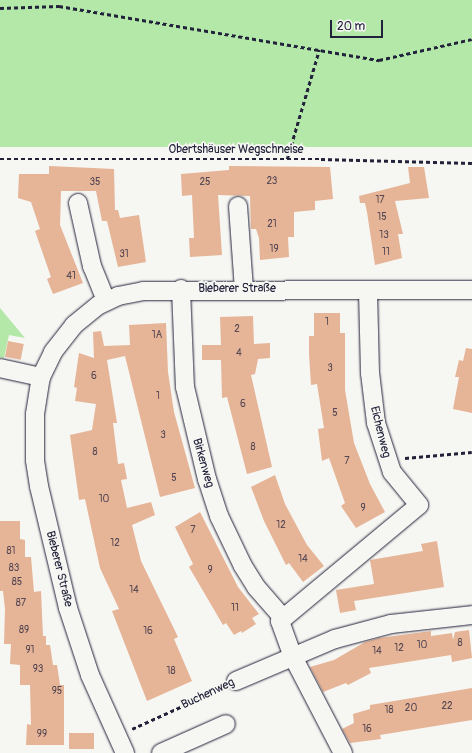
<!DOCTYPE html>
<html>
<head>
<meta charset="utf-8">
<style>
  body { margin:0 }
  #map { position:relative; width:472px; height:753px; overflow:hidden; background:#f6f6f2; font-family:Pangolin,sans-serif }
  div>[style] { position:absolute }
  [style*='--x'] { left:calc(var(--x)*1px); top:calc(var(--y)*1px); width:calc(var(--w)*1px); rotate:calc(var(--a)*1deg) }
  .green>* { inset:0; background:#b3e8a9; transform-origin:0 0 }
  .building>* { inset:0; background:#e6b497; transform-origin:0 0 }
  .path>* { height:2.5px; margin-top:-1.25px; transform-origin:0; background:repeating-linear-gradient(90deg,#22223b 0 4px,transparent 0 7px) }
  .roads { filter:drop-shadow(0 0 1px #22223b) drop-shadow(0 0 1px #22223b) }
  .minor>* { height:18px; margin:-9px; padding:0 9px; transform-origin:9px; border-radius:9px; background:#f6f6f2 }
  span { translate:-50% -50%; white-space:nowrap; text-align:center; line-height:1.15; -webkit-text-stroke:3.5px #f6f6f2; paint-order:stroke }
  .number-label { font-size:10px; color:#534652 }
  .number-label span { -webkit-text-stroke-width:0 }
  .street-label { font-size:12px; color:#22223b }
  .scale { position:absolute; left:330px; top:20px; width:53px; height:18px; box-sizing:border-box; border:2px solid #22223b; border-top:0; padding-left:5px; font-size:12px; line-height:14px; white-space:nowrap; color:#22223b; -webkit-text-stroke:3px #f6f6f2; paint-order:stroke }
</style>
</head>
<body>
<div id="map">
  <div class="green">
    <div style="left:0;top:0;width:472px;height:147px"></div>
    <div style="clip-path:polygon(0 308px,25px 338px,9px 335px,4px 358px,0 357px)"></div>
  </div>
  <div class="building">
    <div style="clip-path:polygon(49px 166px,114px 169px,115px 210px,118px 210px,120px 218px,139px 215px,146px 262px,118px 267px,107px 221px,102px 221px,96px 191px,61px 191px,60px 225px,83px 283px,53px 294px,47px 279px,51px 277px,35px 231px,40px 229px,31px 202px,18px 198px,19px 174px,49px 174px)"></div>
    <div style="clip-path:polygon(229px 166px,330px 167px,333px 199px,315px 201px,315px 210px,294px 212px,294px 237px,288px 237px,289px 257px,260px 260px,259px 238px,256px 229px,251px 229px,250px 196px,218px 195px,222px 255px,190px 257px,189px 238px,194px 238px,192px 195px,182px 196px,181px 174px,229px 170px)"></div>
    <div style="clip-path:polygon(408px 167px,424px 167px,429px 198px,395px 201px,403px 234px,398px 234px,402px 258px,375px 265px,367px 212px,365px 203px,360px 203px,359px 196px,410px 183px)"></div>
    <div style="clip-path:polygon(314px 313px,340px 313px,340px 333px,345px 333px,345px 390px,354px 443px,370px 484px,385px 512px,356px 528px,341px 506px,345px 503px,329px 458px,322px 461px,318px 429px,324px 428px,317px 384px,311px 385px,309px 354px,309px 336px,314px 336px)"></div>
    <div style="clip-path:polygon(253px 316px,254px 344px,270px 343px,270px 358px,258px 359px,255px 374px,251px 375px,272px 467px,247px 474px,227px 397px,222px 398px,221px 360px,202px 360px,202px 345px,221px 345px,220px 317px)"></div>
    <div style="clip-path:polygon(166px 323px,168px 372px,174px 412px,195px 488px,160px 497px,125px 356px,107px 360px,117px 423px,113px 423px,118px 464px,124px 463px,127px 479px,121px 480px,127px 508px,151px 502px,155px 515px,132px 525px,141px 561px,178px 637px,174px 639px,192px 681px,147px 701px,112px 611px,119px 609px,100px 568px,85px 499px,79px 500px,70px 435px,92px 430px,96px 404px,75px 401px,77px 388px,74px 387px,79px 353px,94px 358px,93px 332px,101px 331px,104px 346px,130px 345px,129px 325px)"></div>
    <div style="left:8px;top:341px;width:16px;height:16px;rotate:11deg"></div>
    <div style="clip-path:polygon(466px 348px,472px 349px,472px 413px,453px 409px,459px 377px,455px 377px,459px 360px,463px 361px)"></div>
    <div style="clip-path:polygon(275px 475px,285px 504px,307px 545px,324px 566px,303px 582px,289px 563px,286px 565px,264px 521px,251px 487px)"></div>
    <div style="clip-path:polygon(200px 512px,238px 587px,259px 614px,252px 618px,256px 624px,242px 633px,241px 631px,234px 635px,226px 623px,223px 625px,189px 567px,193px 564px,175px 527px)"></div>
    <div style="clip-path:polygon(0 521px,20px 521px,20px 539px,25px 540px,25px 557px,31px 557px,34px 592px,41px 591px,43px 636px,46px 636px,46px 645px,50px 645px,53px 665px,57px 665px,60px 685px,64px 685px,64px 745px,26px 745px,27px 724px,31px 725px,30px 685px,20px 685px,20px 665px,10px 664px,11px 644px,4px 644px,5px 609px,3px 591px,0 591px)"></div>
    <div style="clip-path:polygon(437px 541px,444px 587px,354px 601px,356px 610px,340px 613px,336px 590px,374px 584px,370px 560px,423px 551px,421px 544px)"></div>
    <div style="clip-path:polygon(469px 630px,472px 658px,452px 662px,451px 655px,369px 668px,371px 673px,348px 685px,346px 683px,323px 692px,310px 667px,334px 660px,365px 642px,379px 638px,431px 631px,431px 636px,452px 633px,453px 640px,455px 632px)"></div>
    <div style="clip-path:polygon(472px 688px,472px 720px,380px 735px,381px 739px,350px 743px,342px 729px,354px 723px,353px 714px,370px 709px,370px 705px)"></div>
    <div style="left:69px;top:733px;width:25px;height:16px"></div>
  </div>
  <div class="path">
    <div style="--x:0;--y:8;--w:59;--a:-1.9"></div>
    <div style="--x:59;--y:6;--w:325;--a:9.6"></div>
    <div style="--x:379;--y:60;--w:95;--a:-12.7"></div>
    <div style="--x:0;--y:159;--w:321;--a:0"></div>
    <div style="--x:321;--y:159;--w:151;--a:1.5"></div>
    <div style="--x:287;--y:159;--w:114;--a:-73.6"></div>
    <div style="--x:405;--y:458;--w:67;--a:-5.1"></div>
    <div style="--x:132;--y:729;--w:97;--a:-24.4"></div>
  </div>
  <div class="roads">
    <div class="minor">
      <div style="--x:78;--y:203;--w:65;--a:77.5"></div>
      <div style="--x:92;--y:266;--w:38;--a:68"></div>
      <div style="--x:238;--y:206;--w:83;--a:85.9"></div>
      <div style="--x:181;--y:289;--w:98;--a:87.7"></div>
      <div style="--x:185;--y:387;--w:95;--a:76.6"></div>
      <div style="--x:207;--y:479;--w:39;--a:72"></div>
      <div style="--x:219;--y:516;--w:55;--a:64.4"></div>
      <div style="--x:243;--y:566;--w:25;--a:58"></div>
      <div style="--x:256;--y:587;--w:41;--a:48.9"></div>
      <div style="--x:0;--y:368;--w:42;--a:12.4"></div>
      <div style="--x:236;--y:681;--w:108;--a:-23"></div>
      <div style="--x:335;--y:639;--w:58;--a:-15"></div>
      <div style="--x:391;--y:624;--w:81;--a:-6.3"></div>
      <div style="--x:125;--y:753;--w:85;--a:-114.2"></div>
      <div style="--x:90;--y:675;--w:71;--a:-108.2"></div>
      <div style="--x:68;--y:608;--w:125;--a:-103.4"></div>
      <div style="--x:39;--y:486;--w:26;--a:-99"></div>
      <div style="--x:35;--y:460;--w:46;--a:-90"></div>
      <div style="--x:35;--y:414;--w:37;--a:-81"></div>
      <div style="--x:41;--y:377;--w:28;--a:-64"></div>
      <div style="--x:53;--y:352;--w:34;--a:-52"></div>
      <div style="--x:74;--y:325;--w:32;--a:-39"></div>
      <div style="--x:99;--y:305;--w:21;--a:-25"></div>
      <div style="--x:118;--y:296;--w:25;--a:-11"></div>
      <div style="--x:143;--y:291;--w:329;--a:-0.2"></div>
      <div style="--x:161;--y:753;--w:71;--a:-24"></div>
      <div style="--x:343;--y:753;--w:108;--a:-117.5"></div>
      <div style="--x:293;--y:657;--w:38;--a:-110"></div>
      <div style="--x:280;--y:621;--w:181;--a:-39.8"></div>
      <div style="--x:419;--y:505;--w:43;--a:-129.3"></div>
      <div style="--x:392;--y:472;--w:52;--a:-108.1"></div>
      <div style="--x:376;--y:423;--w:50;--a:-96.8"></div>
      <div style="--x:370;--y:373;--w:83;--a:-91.4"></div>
    </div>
  </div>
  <div class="number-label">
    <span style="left:272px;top:182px">23</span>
    <span style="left:95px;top:183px">35</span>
    <span style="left:205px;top:183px">25</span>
    <span style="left:380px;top:201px">17</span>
    <span style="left:382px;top:218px">15</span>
    <span style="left:272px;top:225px">21</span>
    <span style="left:384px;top:236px">13</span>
    <span style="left:274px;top:250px">19</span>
    <span style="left:386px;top:253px">11</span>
    <span style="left:124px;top:255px">31</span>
    <span style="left:71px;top:277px">41</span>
    <span style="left:327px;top:323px">1</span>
    <span style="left:237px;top:330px">2</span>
    <span style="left:157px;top:336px">1A</span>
    <span style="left:239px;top:354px">4</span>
    <span style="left:330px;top:369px">3</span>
    <span style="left:94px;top:377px">6</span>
    <span style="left:158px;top:397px">1</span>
    <span style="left:243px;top:405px">6</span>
    <span style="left:335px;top:414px">5</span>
    <span style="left:163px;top:436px">3</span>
    <span style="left:253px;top:448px">8</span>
    <span style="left:95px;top:453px">8</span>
    <span style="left:347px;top:462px">7</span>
    <span style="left:174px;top:479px">5</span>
    <span style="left:104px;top:500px">10</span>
    <span style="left:363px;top:509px">9</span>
    <span style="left:281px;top:526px">12</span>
    <span style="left:193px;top:531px">7</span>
    <span style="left:115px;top:544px">12</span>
    <span style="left:11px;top:552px">81</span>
    <span style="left:303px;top:560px">14</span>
    <span style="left:14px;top:569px">83</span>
    <span style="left:210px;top:571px">9</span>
    <span style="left:17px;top:583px">85</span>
    <span style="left:134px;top:591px">14</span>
    <span style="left:21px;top:604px">87</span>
    <span style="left:235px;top:609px">11</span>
    <span style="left:24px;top:631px">89</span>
    <span style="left:148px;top:632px">16</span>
    <span style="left:460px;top:644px">8</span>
    <span style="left:422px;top:646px">10</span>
    <span style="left:399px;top:649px">12</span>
    <span style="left:30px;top:651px">91</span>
    <span style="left:377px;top:652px">14</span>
    <span style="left:38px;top:670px">93</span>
    <span style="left:171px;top:672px">18</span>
    <span style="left:57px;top:692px">95</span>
    <span style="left:447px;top:707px">22</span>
    <span style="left:411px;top:709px">20</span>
    <span style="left:389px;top:711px">18</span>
    <span style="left:367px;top:730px">16</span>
    <span style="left:42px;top:735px">99</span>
  </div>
  <div class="street-label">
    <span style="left:236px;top:150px">Obertshäuser Wegschneise</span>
    <span style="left:237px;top:289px">Bieberer Straße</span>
    <span style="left:380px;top:432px;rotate:76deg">Eichenweg</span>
    <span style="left:203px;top:463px;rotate:74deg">Birkenweg</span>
    <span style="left:59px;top:569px;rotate:76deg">Bieberer Straße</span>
    <span style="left:208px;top:694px;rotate:-25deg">Buchenweg</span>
  </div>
  <div class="scale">20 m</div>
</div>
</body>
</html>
